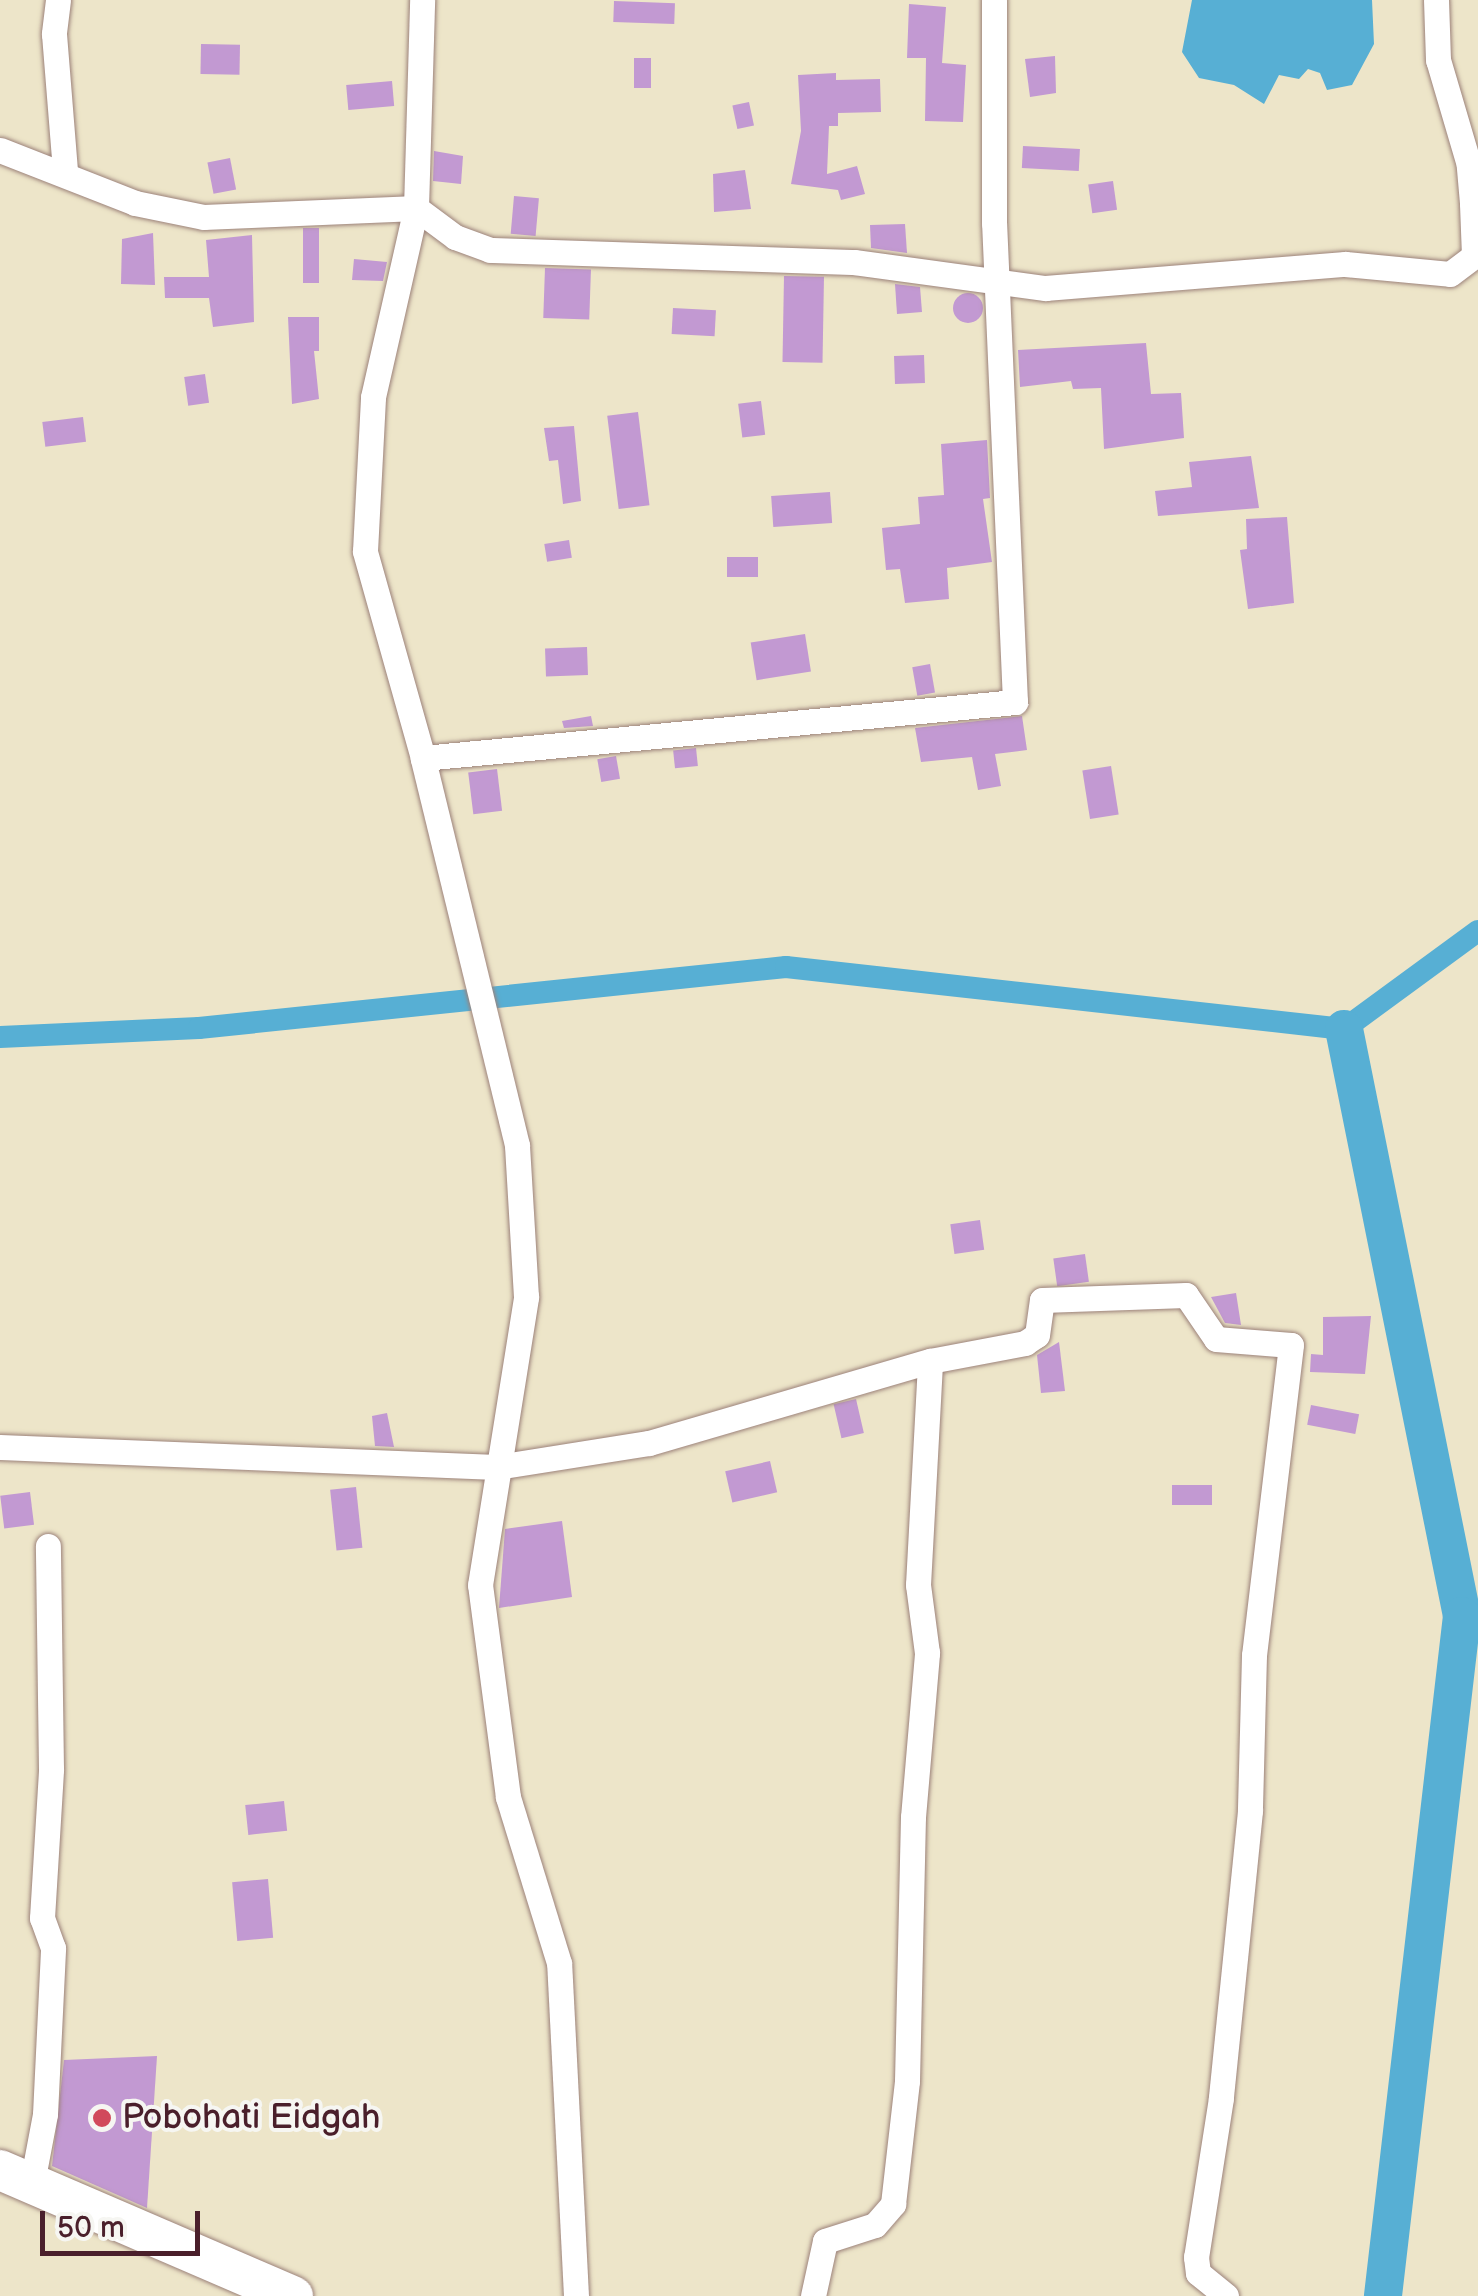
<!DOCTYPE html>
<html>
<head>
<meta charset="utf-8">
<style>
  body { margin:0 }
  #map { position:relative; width:1478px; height:2296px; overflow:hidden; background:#ede5c9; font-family:"Balsamiq Sans",sans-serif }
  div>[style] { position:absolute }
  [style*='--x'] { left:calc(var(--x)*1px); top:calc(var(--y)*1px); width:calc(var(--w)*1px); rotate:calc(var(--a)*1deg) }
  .water>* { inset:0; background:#57afd4 }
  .canal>* { height:22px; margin:-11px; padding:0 11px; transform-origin:11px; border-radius:11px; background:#57afd4 }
  .river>* { height:38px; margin:-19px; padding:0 19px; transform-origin:19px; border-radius:19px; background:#57afd4 }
  .building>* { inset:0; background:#c299d2; transform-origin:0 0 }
  .round { border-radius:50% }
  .roads { filter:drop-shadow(0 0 2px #9c827a) drop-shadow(0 0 2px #9c827a) }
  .minor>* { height:25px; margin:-12.5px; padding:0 12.5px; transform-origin:12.5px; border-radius:12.5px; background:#fff }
  .trunk>* { height:40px; margin:-20px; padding:0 20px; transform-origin:20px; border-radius:20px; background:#fff }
  .dots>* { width:28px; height:28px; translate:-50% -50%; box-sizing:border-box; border:5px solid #f6f6f2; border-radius:50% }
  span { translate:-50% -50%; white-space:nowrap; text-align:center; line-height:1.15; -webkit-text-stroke:8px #f6f6f2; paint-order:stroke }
  .poi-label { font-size:35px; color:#4a1f2b }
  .left { translate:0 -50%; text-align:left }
  .scale { position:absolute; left:40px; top:2211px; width:160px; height:45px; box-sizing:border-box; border:5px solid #4a1f2b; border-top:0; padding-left:12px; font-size:30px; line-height:35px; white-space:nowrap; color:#4a1f2b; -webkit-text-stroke:8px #f6f6f2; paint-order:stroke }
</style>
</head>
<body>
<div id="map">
  <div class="water">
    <div style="clip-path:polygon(1192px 0,1372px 0,1374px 44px,1352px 85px,1327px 90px,1320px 73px,1308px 69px,1299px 79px,1279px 75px,1264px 104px,1234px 85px,1199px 78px,1182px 52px)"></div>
  </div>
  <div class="canal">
    <div style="--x:0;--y:1037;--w:199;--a:-2.6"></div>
    <div style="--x:199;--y:1028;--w:590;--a:-5.93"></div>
    <div style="--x:786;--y:967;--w:561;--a:6.34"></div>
    <div style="--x:1344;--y:1029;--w:166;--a:-36.2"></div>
  </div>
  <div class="river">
    <div style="--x:1344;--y:1029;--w:599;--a:78.63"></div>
    <div style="--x:1462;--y:1616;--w:685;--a:96.63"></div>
  </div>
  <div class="building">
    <div style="left:614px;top:1px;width:61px;height:21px;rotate:2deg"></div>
    <div style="clip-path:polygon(909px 4px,946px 7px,942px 63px,966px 65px,963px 122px,925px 121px,926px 58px,907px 58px)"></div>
    <div style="left:201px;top:44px;width:39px;height:30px;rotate:1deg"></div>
    <div style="clip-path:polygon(1055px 56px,1056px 93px,1030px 97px,1025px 59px)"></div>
    <div style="left:634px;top:58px;width:17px;height:30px"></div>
    <div style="clip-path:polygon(836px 73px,836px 80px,880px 79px,881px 112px,838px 113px,838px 126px,829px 126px,827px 174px,857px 166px,865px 194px,841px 200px,838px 190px,791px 184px,801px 131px,798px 75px)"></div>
    <div style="left:392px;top:81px;width:25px;height:46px;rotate:85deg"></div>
    <div style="left:749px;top:102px;width:24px;height:17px;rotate:78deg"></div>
    <div style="left:1023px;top:146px;width:57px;height:22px;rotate:3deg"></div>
    <div style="clip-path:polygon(434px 151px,463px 156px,461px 184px,433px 181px)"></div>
    <div style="left:230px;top:158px;width:32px;height:23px;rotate:79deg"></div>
    <div style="clip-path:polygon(745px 170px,751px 209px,714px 212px,713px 174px)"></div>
    <div style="left:1113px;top:181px;width:29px;height:25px;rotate:82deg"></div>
    <div style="left:514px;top:196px;width:25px;height:38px;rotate:5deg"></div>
    <div style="clip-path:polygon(905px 224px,907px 253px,871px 248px,870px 225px)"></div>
    <div style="left:319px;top:228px;width:55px;height:16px;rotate:90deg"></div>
    <div style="clip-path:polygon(153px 233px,155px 285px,121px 284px,122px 239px)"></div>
    <div style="clip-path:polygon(252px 235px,254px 322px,213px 327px,209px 298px,165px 298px,164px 277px,209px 277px,206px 240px)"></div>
    <div style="clip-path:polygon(354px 259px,387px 262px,383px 281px,352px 280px)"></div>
    <div style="left:545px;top:268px;width:46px;height:50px;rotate:2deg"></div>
    <div style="left:784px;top:276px;width:40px;height:86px;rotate:1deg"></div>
    <div style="clip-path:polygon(895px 284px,920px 287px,922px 312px,897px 314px)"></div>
    <div class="round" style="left:953px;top:293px;width:30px;height:30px"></div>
    <div style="left:673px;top:308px;width:43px;height:26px;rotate:3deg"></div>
    <div style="clip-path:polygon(288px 317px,319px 317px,319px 351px,314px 351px,319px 399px,292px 404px)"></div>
    <div style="clip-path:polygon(1146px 343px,1151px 394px,1181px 393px,1184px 438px,1104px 449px,1101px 388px,1073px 389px,1071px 381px,1020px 387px,1018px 350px)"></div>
    <div style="left:924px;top:355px;width:28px;height:30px;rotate:88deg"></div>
    <div style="left:205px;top:374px;width:29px;height:21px;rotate:82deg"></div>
    <div style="left:761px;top:401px;width:34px;height:23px;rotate:83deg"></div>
    <div style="left:638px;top:412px;width:94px;height:31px;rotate:83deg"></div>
    <div style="left:83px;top:417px;width:25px;height:41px;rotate:83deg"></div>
    <div style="clip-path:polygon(574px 426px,581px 501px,563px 504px,558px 460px,549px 461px,544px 428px)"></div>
    <div style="clip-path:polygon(987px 440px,990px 498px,983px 499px,992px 562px,947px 568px,949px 599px,905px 603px,900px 569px,886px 570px,882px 528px,920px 524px,918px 497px,944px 495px,941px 444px)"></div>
    <div style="clip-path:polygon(1251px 456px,1259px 508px,1158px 516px,1155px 491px,1192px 487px,1189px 462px)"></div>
    <div style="left:830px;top:492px;width:31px;height:59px;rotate:86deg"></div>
    <div style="clip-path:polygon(1287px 517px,1294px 603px,1248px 609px,1240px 550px,1247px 549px,1246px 519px)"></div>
    <div style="left:569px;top:540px;width:18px;height:25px;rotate:81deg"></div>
    <div style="left:758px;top:557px;width:20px;height:31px;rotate:90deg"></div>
    <div style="left:805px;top:634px;width:38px;height:55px;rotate:81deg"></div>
    <div style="left:587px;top:647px;width:28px;height:42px;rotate:88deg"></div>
    <div style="left:930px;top:664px;width:29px;height:18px;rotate:80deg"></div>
    <div style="clip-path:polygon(591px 716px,593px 726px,564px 728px,562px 721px)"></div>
    <div style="clip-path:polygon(1022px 716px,1027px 750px,995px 754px,1001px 786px,978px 790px,972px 757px,921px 762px,915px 728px)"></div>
    <div style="left:696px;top:748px;width:18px;height:23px;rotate:84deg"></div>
    <div style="left:616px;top:756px;width:23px;height:19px;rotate:80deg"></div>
    <div style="left:1111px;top:766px;width:49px;height:29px;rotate:81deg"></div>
    <div style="left:497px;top:769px;width:42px;height:29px;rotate:83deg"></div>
    <div style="left:980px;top:1220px;width:30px;height:30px;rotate:82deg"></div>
    <div style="left:1085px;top:1254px;width:28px;height:32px;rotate:82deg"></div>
    <div style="clip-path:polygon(1236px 1293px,1241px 1325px,1225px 1323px,1211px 1297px)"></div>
    <div style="clip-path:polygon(1371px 1316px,1365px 1374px,1310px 1372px,1311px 1354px,1323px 1355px,1323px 1317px)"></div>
    <div style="clip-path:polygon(1059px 1342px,1065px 1391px,1041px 1393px,1037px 1355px)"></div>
    <div style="left:856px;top:1399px;width:35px;height:23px;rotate:77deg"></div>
    <div style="left:1311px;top:1405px;width:49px;height:20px;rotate:11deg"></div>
    <div style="clip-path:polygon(387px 1413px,394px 1447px,375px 1446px,372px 1416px)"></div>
    <div style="left:770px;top:1461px;width:32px;height:46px;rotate:77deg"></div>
    <div style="left:1172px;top:1485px;width:40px;height:20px"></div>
    <div style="left:356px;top:1487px;width:61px;height:26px;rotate:84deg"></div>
    <div style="left:30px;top:1492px;width:33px;height:30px;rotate:83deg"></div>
    <div style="clip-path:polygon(562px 1521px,572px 1597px,499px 1608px,505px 1529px)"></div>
    <div style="left:284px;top:1801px;width:30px;height:39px;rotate:84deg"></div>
    <div style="left:268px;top:1879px;width:59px;height:36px;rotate:85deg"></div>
    <div style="clip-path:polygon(157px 2056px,147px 2208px,52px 2166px,64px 2060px)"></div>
  </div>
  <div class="roads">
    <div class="minor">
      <div style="--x:58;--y:0;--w:34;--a:97"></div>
      <div style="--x:54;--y:34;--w:136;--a:85.4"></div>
      <div style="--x:0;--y:150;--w:145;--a:21.4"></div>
      <div style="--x:135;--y:203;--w:70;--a:11.5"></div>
      <div style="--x:204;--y:217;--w:212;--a:-2.4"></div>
      <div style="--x:416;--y:208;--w:208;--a:-88.3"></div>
      <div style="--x:423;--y:758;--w:595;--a:-5.4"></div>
      <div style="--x:1015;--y:702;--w:479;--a:-92.5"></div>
      <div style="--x:994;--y:223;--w:223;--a:-90"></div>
      <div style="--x:0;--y:1447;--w:497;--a:2.3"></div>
      <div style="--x:497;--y:1467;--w:154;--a:-9"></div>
      <div style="--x:649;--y:1443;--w:293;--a:-16.3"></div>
      <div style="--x:930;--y:1361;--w:97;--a:-10.7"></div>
      <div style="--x:1025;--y:1343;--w:14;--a:-34"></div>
      <div style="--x:1037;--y:1335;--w:35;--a:-82"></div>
      <div style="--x:1042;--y:1300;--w:144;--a:-2"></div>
      <div style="--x:1186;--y:1295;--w:53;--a:55.7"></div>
      <div style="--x:1216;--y:1339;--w:75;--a:4.6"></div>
      <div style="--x:1291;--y:1345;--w:312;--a:96.8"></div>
      <div style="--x:1254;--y:1655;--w:156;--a:91.5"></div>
      <div style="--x:1250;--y:1811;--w:288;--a:95.8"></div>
      <div style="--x:1221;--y:2098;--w:161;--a:98.9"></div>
      <div style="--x:1196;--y:2257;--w:16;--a:83"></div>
      <div style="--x:1198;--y:2273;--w:36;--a:39"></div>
      <div style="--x:32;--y:2183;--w:70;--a:-79.3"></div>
      <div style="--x:45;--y:2114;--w:166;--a:-87.2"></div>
      <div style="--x:53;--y:1948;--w:32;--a:-110"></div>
      <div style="--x:42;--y:1918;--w:149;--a:-86.5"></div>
      <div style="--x:51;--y:1769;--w:223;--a:-90.8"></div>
      <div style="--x:576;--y:2296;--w:333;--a:-92.9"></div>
      <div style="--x:559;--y:1963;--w:174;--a:-107.1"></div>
      <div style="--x:508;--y:1797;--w:214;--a:-97.5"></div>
      <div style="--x:480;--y:1585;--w:292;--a:-80.9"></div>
      <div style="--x:526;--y:1297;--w:152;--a:-93.4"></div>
      <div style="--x:517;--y:1145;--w:398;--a:-103.7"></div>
      <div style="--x:423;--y:758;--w:215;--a:-105.7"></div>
      <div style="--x:365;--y:551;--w:154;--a:-87"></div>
      <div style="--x:373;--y:397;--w:194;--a:-77.2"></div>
      <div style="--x:416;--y:208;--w:49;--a:36.6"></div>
      <div style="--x:455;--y:237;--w:37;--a:20"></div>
      <div style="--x:490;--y:250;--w:364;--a:1.9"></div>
      <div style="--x:854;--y:262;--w:193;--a:7.8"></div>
      <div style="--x:1045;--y:288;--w:301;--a:-4.6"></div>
      <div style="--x:1345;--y:264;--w:105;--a:5.4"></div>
      <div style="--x:1450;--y:274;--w:30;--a:-37"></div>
      <div style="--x:1474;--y:256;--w:53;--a:-92.2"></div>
      <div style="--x:1472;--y:203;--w:38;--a:-95"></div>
      <div style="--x:1469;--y:165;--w:109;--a:-106.4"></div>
      <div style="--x:1438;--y:60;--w:60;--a:-91.9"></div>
      <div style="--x:813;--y:2296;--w:56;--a:-77.7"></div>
      <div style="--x:825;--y:2241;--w:52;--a:-17.7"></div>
      <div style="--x:875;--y:2225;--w:28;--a:-49"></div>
      <div style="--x:893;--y:2204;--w:124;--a:-83.5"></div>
      <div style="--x:907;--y:2081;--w:264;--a:-88.7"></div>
      <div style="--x:913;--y:1817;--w:165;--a:-85.1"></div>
      <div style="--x:927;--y:1653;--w:69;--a:-97.5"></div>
      <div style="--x:918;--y:1585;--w:224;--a:-86.9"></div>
    </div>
    <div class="trunk">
      <div style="--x:0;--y:2170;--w:319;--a:23.3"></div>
    </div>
  </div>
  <div class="dots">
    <div style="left:102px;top:2118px;background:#d1495b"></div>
  </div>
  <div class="poi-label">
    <span class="left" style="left:122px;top:2118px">Pobohati Eidgah</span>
  </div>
  <div class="scale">50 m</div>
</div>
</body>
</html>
